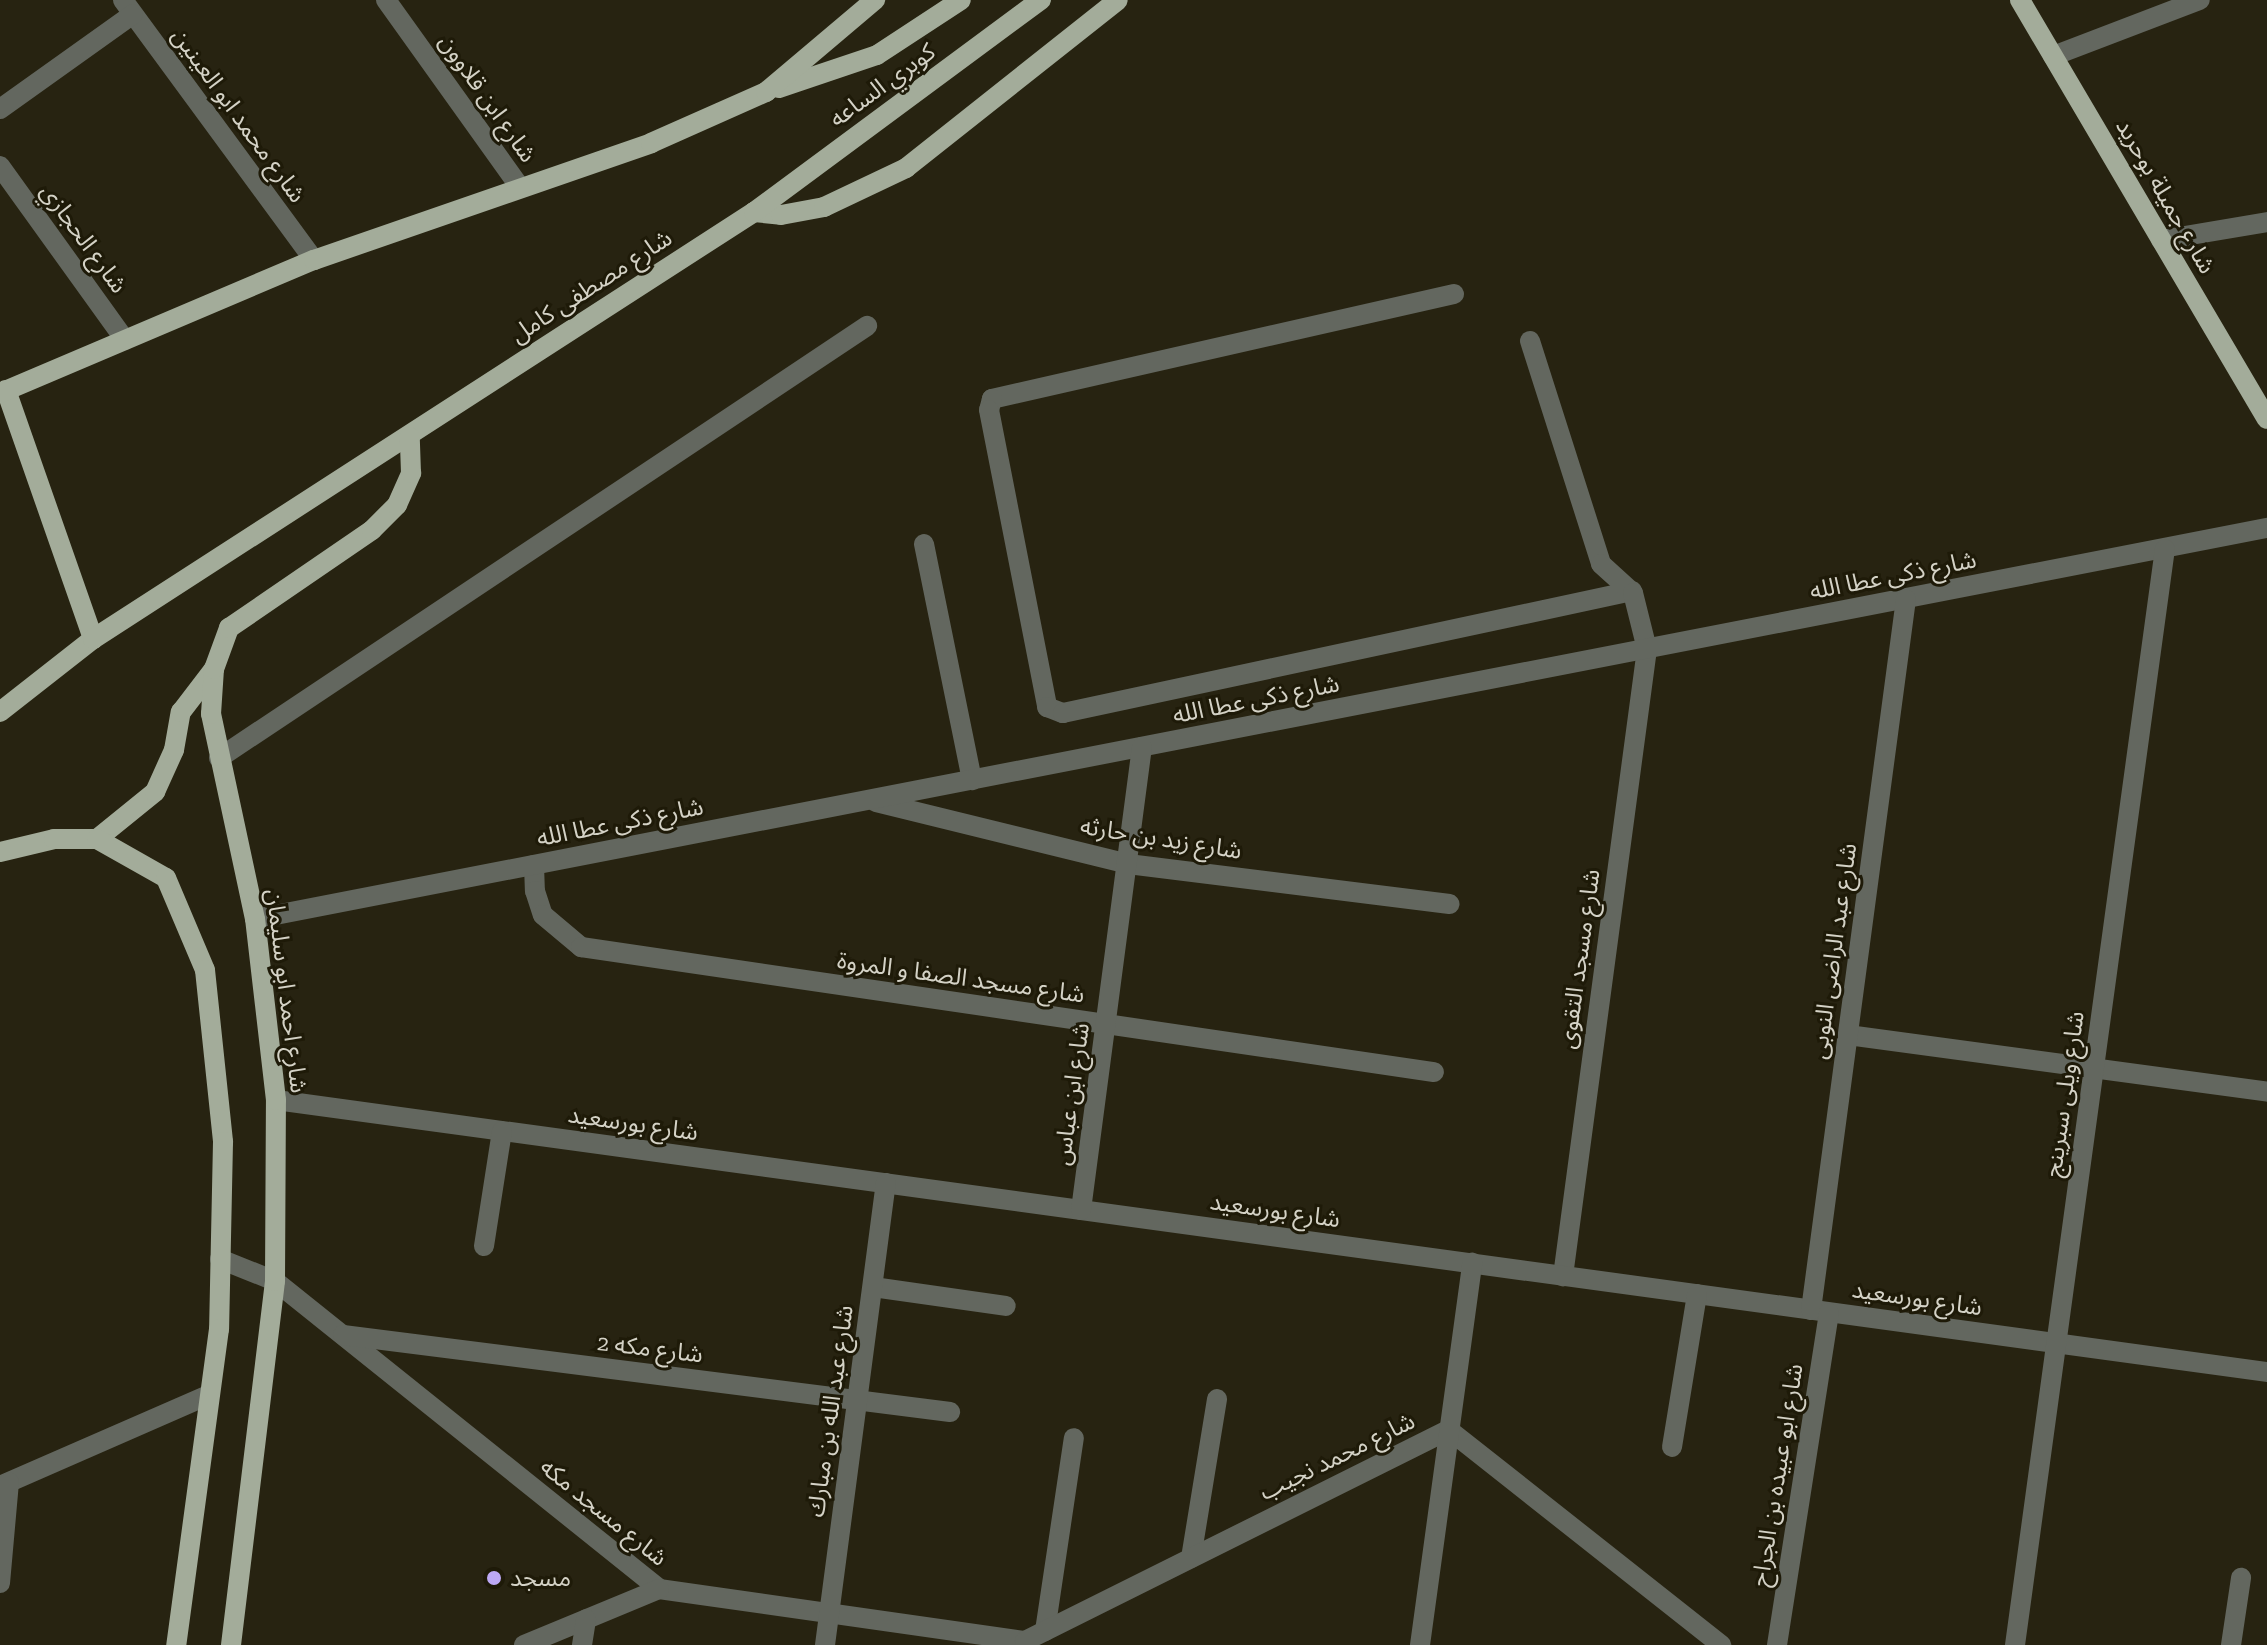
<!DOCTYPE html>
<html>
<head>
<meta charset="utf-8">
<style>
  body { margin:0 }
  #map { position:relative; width:2267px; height:1645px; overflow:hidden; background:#272311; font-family:"Zilla Slab","Noto Sans Arabic",serif }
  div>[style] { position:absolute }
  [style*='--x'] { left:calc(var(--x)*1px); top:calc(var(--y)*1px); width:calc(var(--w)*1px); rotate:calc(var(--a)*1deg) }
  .minor>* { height:20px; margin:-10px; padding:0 10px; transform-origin:10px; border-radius:10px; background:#63675f }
  .major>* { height:20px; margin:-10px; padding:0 10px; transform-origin:10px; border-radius:10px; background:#a3ac9a }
  .dots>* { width:22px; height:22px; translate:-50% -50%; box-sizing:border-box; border:4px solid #1e1a08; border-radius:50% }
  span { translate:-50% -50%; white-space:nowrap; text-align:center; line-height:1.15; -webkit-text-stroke:6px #1e1a08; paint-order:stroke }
  .street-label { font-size:24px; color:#d4d2c6 }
  .poi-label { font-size:24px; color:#d4d2c6 }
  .left { translate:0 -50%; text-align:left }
</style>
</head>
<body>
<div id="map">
  <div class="minor">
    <div style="--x:123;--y:0;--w:323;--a:53.7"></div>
    <div style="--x:386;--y:0;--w:229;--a:54.4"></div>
    <div style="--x:2053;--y:56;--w:157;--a:-20.9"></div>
    <div style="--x:0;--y:109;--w:163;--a:-35.5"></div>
    <div style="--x:0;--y:166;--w:214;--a:54.3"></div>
    <div style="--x:2161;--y:240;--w:108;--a:-9.6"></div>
    <div style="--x:1454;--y:294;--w:474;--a:167.2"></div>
    <div style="--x:992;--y:399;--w:11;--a:105"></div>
    <div style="--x:989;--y:410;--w:303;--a:78.9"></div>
    <div style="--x:1047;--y:707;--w:17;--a:21"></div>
    <div style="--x:1063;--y:713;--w:582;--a:-12.1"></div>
    <div style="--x:1530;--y:341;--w:234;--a:72.3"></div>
    <div style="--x:1601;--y:564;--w:43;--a:42.2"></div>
    <div style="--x:1633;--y:593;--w:58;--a:76"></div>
    <div style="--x:1647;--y:649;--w:633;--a:97.63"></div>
    <div style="--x:924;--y:544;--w:241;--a:78.5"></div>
    <div style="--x:219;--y:758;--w:779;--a:-33.69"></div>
    <div style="--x:876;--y:802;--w:260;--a:13.8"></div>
    <div style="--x:1128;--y:864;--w:324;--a:7.1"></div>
    <div style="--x:534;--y:865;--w:26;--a:88"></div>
    <div style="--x:535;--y:891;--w:25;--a:72"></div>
    <div style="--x:543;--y:915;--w:50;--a:40.1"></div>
    <div style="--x:581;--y:947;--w:862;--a:8.34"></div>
    <div style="--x:255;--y:919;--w:2050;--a:-11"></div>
    <div style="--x:1848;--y:1035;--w:423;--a:7.7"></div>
    <div style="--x:276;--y:1100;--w:2009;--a:7.78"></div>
    <div style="--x:1081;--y:1210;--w:467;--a:-82.5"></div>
    <div style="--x:484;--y:1246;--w:116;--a:-81.1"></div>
    <div style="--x:220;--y:1259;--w:59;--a:21.8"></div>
    <div style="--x:275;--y:1281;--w:492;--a:38.7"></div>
    <div style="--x:659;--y:1589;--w:370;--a:8.1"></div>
    <div style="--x:873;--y:1287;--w:134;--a:8.1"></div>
    <div style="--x:1811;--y:1310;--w:717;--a:-82.39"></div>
    <div style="--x:343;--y:1335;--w:612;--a:7.23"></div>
    <div style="--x:1672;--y:1447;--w:155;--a:-80.7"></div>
    <div style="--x:0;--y:1486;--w:227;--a:-23.6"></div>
    <div style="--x:1191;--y:1558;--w:161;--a:-80.7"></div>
    <div style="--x:0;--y:1583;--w:101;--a:-84.9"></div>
    <div style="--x:1045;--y:1631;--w:195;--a:-81.5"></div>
    <div style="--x:1025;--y:1641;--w:474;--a:-26.5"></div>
    <div style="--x:1449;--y:1430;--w:347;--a:38.3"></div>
    <div style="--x:524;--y:1645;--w:146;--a:-22.5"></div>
    <div style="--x:582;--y:1645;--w:26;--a:-81"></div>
    <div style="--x:825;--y:1645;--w:466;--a:-82.5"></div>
    <div style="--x:1420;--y:1645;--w:386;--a:-82.2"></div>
    <div style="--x:1777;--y:1645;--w:336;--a:-81.1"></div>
    <div style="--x:2015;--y:1645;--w:1106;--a:-82.21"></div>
    <div style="--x:2231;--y:1645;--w:68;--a:-81.5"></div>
  </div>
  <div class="major">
    <div style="--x:2020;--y:0;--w:486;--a:59.5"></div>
    <div style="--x:779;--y:88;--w:103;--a:-18.6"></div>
    <div style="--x:877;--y:55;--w:100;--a:-33.2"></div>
    <div style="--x:754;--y:212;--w:27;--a:6"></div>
    <div style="--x:781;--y:215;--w:44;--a:-10.5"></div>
    <div style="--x:824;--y:207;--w:91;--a:-25.4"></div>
    <div style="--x:906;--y:168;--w:270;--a:-38.4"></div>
    <div style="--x:6;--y:390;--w:264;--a:70.7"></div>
    <div style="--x:0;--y:393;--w:341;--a:-23"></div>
    <div style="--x:314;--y:260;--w:357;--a:-19.1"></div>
    <div style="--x:651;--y:143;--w:126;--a:-23.9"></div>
    <div style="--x:766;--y:92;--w:143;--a:-40.2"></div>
    <div style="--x:0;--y:712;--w:118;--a:-38.1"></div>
    <div style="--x:93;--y:639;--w:787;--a:-32.86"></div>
    <div style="--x:754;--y:212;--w:357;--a:-36.5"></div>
    <div style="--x:97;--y:839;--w:75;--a:-39"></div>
    <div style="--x:155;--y:792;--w:46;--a:-65.7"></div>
    <div style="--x:174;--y:750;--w:39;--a:-80"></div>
    <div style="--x:181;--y:712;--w:54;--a:-52.5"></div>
    <div style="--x:0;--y:852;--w:56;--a:-13.5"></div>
    <div style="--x:54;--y:839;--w:43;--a:0"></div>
    <div style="--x:97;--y:839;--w:79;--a:29.5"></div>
    <div style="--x:166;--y:878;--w:100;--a:67"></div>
    <div style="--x:205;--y:970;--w:173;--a:84"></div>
    <div style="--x:223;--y:1142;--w:187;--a:91.2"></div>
    <div style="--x:219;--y:1329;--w:319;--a:97.7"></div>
    <div style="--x:231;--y:1645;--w:367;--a:-83.1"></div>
    <div style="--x:275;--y:1281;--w:181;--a:-89.7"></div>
    <div style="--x:276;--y:1100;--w:182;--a:-96.6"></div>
    <div style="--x:255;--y:919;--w:210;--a:-102.1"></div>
    <div style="--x:211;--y:714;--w:45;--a:-86.2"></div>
    <div style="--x:214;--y:669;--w:44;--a:-69.9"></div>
    <div style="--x:229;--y:628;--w:173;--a:-34.4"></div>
    <div style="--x:372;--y:530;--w:35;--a:-45"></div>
    <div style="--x:397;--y:505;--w:35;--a:-66"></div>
    <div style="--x:411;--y:473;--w:36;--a:-92"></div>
  </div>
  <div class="dots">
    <div style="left:494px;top:1578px;background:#bda9f5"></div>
  </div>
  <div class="street-label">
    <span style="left:882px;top:85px;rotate:-36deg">كوبري الساعه</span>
    <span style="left:488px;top:98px;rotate:55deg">شارع ابن قلاوون</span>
    <span style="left:239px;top:115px;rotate:54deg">شارع محمد ابو العينين</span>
    <span style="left:2166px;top:196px;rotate:60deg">شارع جميلة بوحريد</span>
    <span style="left:84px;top:238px;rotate:54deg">شارع الحجازي</span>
    <span style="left:591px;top:286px;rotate:-33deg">شارع مصطفى كامل</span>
    <span style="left:1893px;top:575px;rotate:-11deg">شارع ذكى عطا الله</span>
    <span style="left:1256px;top:699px;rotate:-11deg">شارع ذكى عطا الله</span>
    <span style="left:620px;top:822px;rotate:-11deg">شارع ذكى عطا الله</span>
    <span style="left:1161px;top:838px;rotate:9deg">شارع زيد بن حارثه</span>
    <span style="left:1833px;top:951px;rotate:-82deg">شارع عبد الراضى النوبى</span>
    <span style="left:1579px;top:959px;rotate:-82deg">شارع مسجد التقوى</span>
    <span style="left:961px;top:977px;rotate:8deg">شارع مسجد الصفا و المروة</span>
    <span style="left:287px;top:991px;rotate:83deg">شارع احمد ابو سليمان</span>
    <span style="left:1071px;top:1094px;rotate:-82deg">شارع ابن عباس</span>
    <span style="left:2064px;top:1094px;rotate:-82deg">شارع ويلى سبرينج</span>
    <span style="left:633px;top:1123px;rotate:8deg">شارع بورسعيد</span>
    <span style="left:1275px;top:1210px;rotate:8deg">شارع بورسعيد</span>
    <span style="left:1917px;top:1298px;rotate:8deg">شارع بورسعيد</span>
    <span style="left:650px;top:1348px;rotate:7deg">شارع مكه 2</span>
    <span style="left:830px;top:1411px;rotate:-82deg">شارع عبد الله بن مبارك</span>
    <span style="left:1337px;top:1456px;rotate:-26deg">شارع محمد نجيب</span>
    <span style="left:1777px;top:1475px;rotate:-81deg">شارع ابو عبيده بن الجراح</span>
    <span style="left:604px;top:1512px;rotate:39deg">شارع مسجد مكه</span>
  </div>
  <div class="poi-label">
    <span class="left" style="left:510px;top:1578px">مسجد</span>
  </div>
</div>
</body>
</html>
